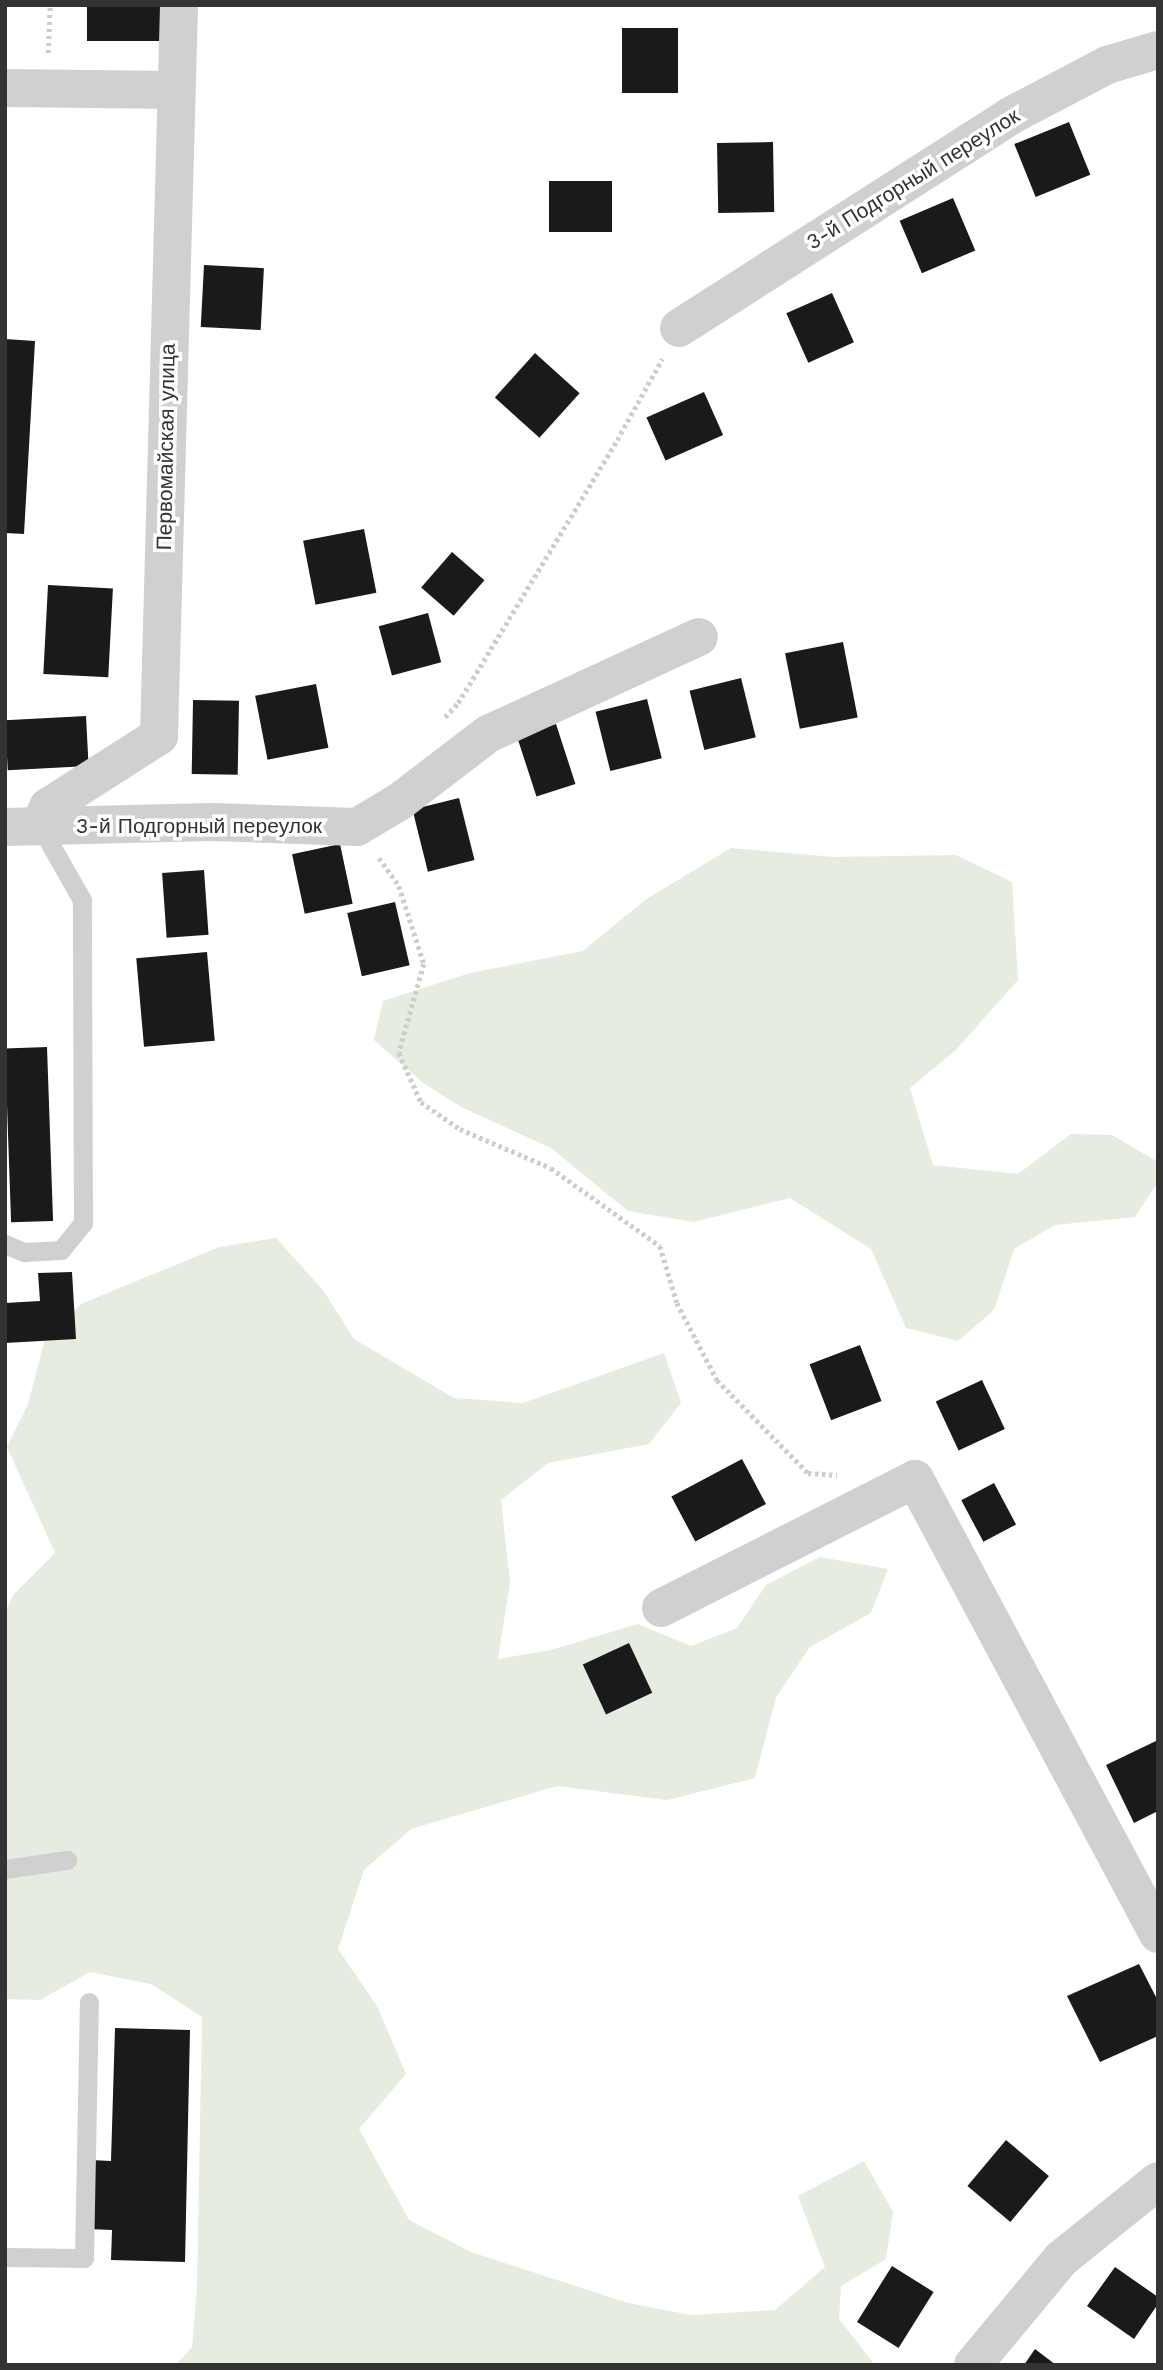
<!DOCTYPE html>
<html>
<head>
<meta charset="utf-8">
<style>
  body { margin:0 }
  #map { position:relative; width:1163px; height:2370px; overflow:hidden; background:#fff; font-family:"Work Sans",sans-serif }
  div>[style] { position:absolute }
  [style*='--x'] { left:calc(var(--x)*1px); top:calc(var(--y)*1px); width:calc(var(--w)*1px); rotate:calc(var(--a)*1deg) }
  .green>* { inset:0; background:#e6ecdf }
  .building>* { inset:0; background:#1a1a1a; transform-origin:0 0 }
  .path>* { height:4.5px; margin-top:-2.25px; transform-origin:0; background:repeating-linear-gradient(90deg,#cdcdcd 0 3.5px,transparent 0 7px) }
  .lane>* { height:19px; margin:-9.5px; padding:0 9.5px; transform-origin:9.5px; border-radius:9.5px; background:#d0d0d0 }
  .street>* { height:38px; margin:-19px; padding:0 19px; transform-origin:19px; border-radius:19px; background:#d0d0d0 }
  span { translate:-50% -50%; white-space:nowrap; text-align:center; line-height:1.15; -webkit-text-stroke:7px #fff; paint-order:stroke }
  .street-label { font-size:21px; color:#333 }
  .frame { position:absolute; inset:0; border:7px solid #333; pointer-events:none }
</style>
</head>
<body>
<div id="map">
  <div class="green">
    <div style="clip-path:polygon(731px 848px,834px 857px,956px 855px,1012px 882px,1018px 980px,956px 1050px,910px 1088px,933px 1165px,1018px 1174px,1071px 1134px,1112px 1135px,1158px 1162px,1158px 1182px,1135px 1217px,1055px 1225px,1014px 1249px,994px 1310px,958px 1341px,906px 1328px,871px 1249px,790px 1198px,694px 1222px,628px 1211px,551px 1148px,461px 1107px,423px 1083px,374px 1040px,383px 1001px,470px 973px,583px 951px,645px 900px)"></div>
    <div style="clip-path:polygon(276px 1238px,323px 1290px,354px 1339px,454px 1398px,523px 1403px,664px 1353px,681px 1403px,649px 1444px,548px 1463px,501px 1500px,510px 1582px,498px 1659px,551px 1650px,638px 1624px,691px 1646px,737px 1628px,766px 1585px,820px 1557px,888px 1569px,871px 1613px,810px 1647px,776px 1697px,755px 1778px,667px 1800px,557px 1786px,411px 1829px,364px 1870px,338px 1949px,377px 2006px,406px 2074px,359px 2129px,409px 2220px,471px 2252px,628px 2303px,691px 2315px,775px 2310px,825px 2267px,798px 2196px,864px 2161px,893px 2212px,886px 2259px,841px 2286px,839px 2319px,875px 2365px,176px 2365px,192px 2347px,197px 2287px,202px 2017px,151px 1984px,90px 1972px,40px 2000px,5px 1999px,5px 1612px,14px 1594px,55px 1553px,7px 1447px,28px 1404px,46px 1336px,81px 1304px,219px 1247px)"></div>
  </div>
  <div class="building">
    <div style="left:87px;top:5px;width:76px;height:36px"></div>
    <div style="left:622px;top:28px;width:56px;height:65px"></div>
    <div style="left:1069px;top:122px;width:57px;height:59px;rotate:68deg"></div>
    <div style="left:773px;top:142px;width:70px;height:56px;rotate:89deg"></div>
    <div style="left:549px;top:181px;width:63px;height:51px"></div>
    <div style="left:953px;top:198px;width:57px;height:58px;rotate:67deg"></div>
    <div style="left:204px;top:265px;width:60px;height:62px;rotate:3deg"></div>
    <div style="left:832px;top:293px;width:54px;height:50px;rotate:66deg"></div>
    <div style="clip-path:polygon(5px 339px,35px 341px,24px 534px,5px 533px)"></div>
    <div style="left:535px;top:353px;width:60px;height:60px;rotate:42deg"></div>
    <div style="left:704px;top:392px;width:47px;height:63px;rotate:66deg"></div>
    <div style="left:364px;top:529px;width:65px;height:62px;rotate:79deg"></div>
    <div style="left:452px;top:552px;width:43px;height:47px;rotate:41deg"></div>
    <div style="left:48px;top:585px;width:65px;height:89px;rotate:3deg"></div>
    <div style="left:428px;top:613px;width:51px;height:51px;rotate:75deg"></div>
    <div style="left:843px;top:642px;width:77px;height:59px;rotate:79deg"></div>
    <div style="left:741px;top:678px;width:61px;height:53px;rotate:76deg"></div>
    <div style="left:316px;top:684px;width:65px;height:62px;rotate:79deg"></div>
    <div style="left:647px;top:699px;width:61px;height:53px;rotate:76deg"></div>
    <div style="left:193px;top:700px;width:46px;height:74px;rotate:1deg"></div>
    <div style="left:86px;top:716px;width:50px;height:81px;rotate:87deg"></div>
    <div style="left:556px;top:724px;width:63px;height:41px;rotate:72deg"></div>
    <div style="left:459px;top:798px;width:64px;height:48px;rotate:76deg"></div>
    <div style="left:340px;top:844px;width:61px;height:49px;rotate:78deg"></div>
    <div style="left:204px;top:870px;width:65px;height:42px;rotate:86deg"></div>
    <div style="left:395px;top:902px;width:65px;height:49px;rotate:77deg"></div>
    <div style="left:207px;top:952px;width:89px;height:71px;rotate:85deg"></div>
    <div style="left:47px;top:1047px;width:174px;height:42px;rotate:88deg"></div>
    <div style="clip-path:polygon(72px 1272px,76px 1339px,5px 1343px,5px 1303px,40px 1301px,38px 1273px)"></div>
    <div style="left:860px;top:1345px;width:60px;height:54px;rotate:69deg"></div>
    <div style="left:982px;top:1380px;width:54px;height:51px;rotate:65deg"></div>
    <div style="left:742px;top:1459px;width:51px;height:80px;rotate:62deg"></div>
    <div style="left:994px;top:1483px;width:47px;height:37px;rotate:62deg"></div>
    <div style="left:629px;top:1643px;width:55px;height:51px;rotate:65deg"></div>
    <div style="clip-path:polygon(1158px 1740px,1158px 1811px,1134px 1823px,1106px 1765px)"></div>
    <div style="clip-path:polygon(1139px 1964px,1158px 2001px,1158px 2036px,1100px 2062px,1067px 1996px)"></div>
    <div style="clip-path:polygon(115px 2028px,190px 2030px,185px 2262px,111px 2260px,112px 2230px,88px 2229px,90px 2160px,111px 2161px)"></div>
    <div style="left:1006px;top:2140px;width:56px;height:60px;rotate:40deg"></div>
    <div style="left:892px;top:2266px;width:49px;height:66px;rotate:32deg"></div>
    <div style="clip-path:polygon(1115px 2267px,1158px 2297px,1158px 2304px,1134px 2339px,1087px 2306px)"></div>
    <div style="clip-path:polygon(1035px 2349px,1056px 2365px,1024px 2365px)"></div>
  </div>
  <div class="path">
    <div style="--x:48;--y:53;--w:48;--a:-87.6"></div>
    <div style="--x:445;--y:717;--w:19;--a:-47"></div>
    <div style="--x:458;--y:703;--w:307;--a:-58.8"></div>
    <div style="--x:617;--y:440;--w:93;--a:-60.9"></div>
    <div style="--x:379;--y:858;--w:34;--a:54"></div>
    <div style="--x:399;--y:886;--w:82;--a:72.2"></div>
    <div style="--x:424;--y:964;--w:92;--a:105.7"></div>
    <div style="--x:399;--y:1053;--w:54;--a:65.8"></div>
    <div style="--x:421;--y:1102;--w:47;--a:34.7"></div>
    <div style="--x:460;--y:1129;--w:99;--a:23.2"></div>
    <div style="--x:551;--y:1168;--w:134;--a:35.6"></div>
    <div style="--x:660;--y:1246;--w:59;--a:73.4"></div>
    <div style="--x:677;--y:1303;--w:87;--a:62.5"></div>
    <div style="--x:717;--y:1380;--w:130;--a:45.6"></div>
    <div style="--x:808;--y:1473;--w:29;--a:4"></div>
  </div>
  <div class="lane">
    <div style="--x:5;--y:1244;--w:21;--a:23"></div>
    <div style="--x:24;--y:1252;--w:37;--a:-3"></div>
    <div style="--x:61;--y:1250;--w:35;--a:-51"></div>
    <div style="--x:83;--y:1223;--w:323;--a:-90.2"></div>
    <div style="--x:82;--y:900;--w:85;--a:-119.6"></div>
    <div style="--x:5;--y:1869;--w:63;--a:-8.3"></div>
    <div style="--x:5;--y:2257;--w:79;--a:0.7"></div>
    <div style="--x:84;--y:2258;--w:256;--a:-88.9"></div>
  </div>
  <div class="street">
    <div style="--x:5;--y:88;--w:170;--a:0.7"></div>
    <div style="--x:679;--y:328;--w:393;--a:-32.6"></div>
    <div style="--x:1010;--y:116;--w:110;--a:-27.7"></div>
    <div style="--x:1107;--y:65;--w:53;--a:-16.4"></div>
    <div style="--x:40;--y:826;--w:21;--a:-67"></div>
    <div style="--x:48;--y:807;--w:132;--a:-32.6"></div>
    <div style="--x:159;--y:736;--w:731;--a:-88.43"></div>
    <div style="--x:5;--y:827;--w:208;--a:-1.4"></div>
    <div style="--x:213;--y:822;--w:144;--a:2"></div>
    <div style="--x:357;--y:827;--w:49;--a:-30.8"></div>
    <div style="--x:399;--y:802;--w:112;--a:-37.4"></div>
    <div style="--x:488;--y:734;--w:232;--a:-24.7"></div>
    <div style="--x:661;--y:1608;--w:285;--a:-26.9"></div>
    <div style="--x:915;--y:1479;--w:516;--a:61.89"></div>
    <div style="--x:973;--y:2365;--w:138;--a:-50.3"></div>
    <div style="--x:1061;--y:2259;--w:124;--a:-38.8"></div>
  </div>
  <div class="street-label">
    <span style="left:913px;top:179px;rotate:-32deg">3-й Подгорный переулок</span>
    <span style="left:166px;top:447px;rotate:-89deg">Первомайская улица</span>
    <span style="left:199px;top:826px">3-й Подгорный переулок</span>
  </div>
  <div class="frame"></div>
</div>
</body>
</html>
